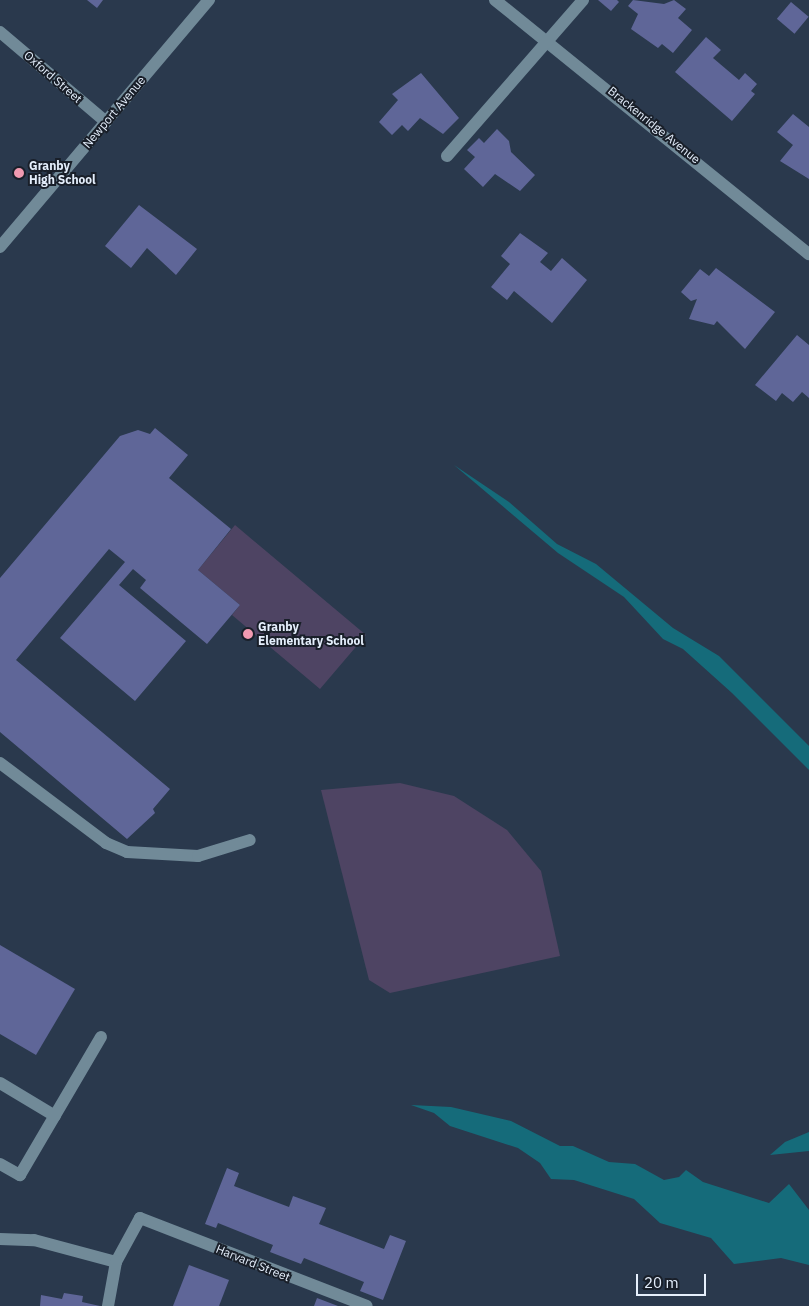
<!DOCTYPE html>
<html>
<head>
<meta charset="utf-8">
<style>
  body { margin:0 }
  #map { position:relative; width:809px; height:1306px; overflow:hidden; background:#2a394d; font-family:"IBM Plex Sans",sans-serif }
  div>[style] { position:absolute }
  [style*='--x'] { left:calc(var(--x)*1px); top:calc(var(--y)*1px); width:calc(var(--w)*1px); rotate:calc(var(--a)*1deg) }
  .green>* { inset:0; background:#4e4463 }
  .water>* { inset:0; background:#156b7a }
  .building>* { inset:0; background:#5f6698; transform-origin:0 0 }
  .minor>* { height:12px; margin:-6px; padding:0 6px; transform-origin:6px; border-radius:6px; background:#718a98 }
  .dots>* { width:14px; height:14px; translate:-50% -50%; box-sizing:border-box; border:2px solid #191f29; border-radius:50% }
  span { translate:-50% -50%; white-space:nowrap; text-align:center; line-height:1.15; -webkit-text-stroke:4px #191f29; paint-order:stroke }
  .street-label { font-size:12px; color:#e5effc }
  .poi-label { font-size:12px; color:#e5effc; font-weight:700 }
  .left { translate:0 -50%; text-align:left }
  .scale { position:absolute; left:636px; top:1274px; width:70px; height:22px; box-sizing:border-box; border:2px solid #e5effc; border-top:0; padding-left:6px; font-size:15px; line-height:18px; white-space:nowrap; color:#e5effc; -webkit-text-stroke:4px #191f29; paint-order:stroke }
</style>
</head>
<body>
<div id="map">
  <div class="green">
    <div style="clip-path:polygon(235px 525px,366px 635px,320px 689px,232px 615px,240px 605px,198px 570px)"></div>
    <div style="clip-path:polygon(400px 783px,454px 796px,507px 830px,541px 871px,560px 956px,390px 993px,369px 980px,321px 790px)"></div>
  </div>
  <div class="water">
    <div style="clip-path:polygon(454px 465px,509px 502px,557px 544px,596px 564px,673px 628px,719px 656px,809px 746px,809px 770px,732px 693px,683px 649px,663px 639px,624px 597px,558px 553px)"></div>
    <div style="clip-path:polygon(411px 1105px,451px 1107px,511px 1121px,560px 1146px,573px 1146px,609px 1162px,635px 1164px,664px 1180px,679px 1177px,686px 1170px,703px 1182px,769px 1203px,789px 1184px,809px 1210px,809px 1265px,781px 1258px,734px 1264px,711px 1238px,660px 1223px,634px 1199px,574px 1180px,551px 1179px,540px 1163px,518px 1148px,450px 1126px,434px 1113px)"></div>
    <div style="clip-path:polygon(809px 1132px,809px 1151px,770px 1155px,785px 1142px)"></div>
  </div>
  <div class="building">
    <div style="clip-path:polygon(87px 0,103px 0,97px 8px)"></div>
    <div style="clip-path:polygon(598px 0,617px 0,619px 2px,611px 11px)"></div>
    <div style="clip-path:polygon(633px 0,664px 4px,674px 0,686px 9px,678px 18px,692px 30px,673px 53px,662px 44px,658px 48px,631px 29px,638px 14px,628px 6px)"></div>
    <div style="left:791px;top:2px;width:23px;height:22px;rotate:40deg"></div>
    <div style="clip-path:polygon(706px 37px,721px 50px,713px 58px,739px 80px,745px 73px,757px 84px,751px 91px,755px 94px,732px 121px,675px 72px)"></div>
    <div style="clip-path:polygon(421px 73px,459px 118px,443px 134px,420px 118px,408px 131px,402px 125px,392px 135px,379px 122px,398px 100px,392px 94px)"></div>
    <div style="clip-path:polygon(793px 114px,809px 127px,809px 179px,780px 161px,793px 145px,777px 132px)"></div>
    <div style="clip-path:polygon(497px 129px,509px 141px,511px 152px,535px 175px,520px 191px,495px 174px,483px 187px,464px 169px,475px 157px,467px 150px,479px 138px,484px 143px)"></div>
    <div style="clip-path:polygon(139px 205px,197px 249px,176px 275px,147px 248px,131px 268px,105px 246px)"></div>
    <div style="clip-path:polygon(520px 233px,548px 253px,540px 262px,551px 271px,562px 258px,587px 280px,552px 323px,514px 291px,507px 300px,491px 287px,510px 264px,501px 256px)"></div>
    <div style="clip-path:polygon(716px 268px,775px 312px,745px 349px,717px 321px,714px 325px,689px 319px,697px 299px,691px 301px,681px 292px,700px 269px,709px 276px)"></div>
    <div style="clip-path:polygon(797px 335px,809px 345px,809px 398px,802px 392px,793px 402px,782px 393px,776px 401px,755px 385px)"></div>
    <div style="clip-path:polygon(155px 428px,188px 455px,169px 478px,231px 529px,198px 570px,240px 605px,207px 644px,140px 588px,146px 580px,133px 569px,119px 585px,186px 641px,135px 701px,60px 638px,125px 562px,109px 549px,16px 660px,170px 789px,153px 809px,155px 813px,127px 839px,0 732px,0 578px,120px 436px,138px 430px,150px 434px)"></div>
    <div style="clip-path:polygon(0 945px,75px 989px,36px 1055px,0 1034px)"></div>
    <div style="clip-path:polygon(227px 1168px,239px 1173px,234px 1186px,289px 1207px,293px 1196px,326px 1208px,319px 1224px,384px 1249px,390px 1235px,406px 1241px,383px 1300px,360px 1291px,364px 1282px,304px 1258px,301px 1264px,270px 1252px,273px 1245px,218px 1223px,216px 1228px,205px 1224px)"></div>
    <div style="clip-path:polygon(189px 1265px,229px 1280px,219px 1306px,173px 1306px)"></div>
    <div style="clip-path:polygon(64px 1293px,83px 1296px,82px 1302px,100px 1306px,40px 1306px,41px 1295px,62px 1299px)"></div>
    <div style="clip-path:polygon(317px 1298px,338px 1306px,314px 1306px)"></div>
  </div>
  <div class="minor">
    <div style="--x:495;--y:0;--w:404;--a:39"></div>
    <div style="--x:0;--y:32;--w:139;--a:40.3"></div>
    <div style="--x:447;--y:156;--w:207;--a:-48.9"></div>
    <div style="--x:0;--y:247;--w:324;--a:-49.8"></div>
    <div style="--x:0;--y:763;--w:133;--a:37"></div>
    <div style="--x:106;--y:843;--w:23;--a:23"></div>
    <div style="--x:127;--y:852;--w:71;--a:3.2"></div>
    <div style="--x:198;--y:856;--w:54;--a:-17.1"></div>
    <div style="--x:0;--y:1083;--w:64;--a:31"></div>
    <div style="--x:0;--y:1164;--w:23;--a:29"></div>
    <div style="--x:20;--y:1175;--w:160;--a:-59.6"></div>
    <div style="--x:0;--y:1239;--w:34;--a:2"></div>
    <div style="--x:34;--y:1240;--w:85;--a:15"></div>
    <div style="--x:116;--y:1262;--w:50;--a:-61.4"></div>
    <div style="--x:140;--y:1218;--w:243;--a:21.2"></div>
    <div style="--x:108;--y:1306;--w:45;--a:-79.7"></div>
  </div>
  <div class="dots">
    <div style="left:19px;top:173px;background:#f19ab1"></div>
    <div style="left:248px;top:634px;background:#f19ab1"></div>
  </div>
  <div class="street-label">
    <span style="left:53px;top:77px;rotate:41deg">Oxford Street</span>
    <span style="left:114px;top:112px;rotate:-50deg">Newport Avenue</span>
    <span style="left:654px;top:125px;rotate:39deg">Brackenridge Avenue</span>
    <span style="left:253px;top:1263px;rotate:22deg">Harvard Street</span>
  </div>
  <div class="poi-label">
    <span class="left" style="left:29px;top:173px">Granby<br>High School</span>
    <span class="left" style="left:258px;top:634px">Granby<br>Elementary School</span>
  </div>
  <div class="scale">20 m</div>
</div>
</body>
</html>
